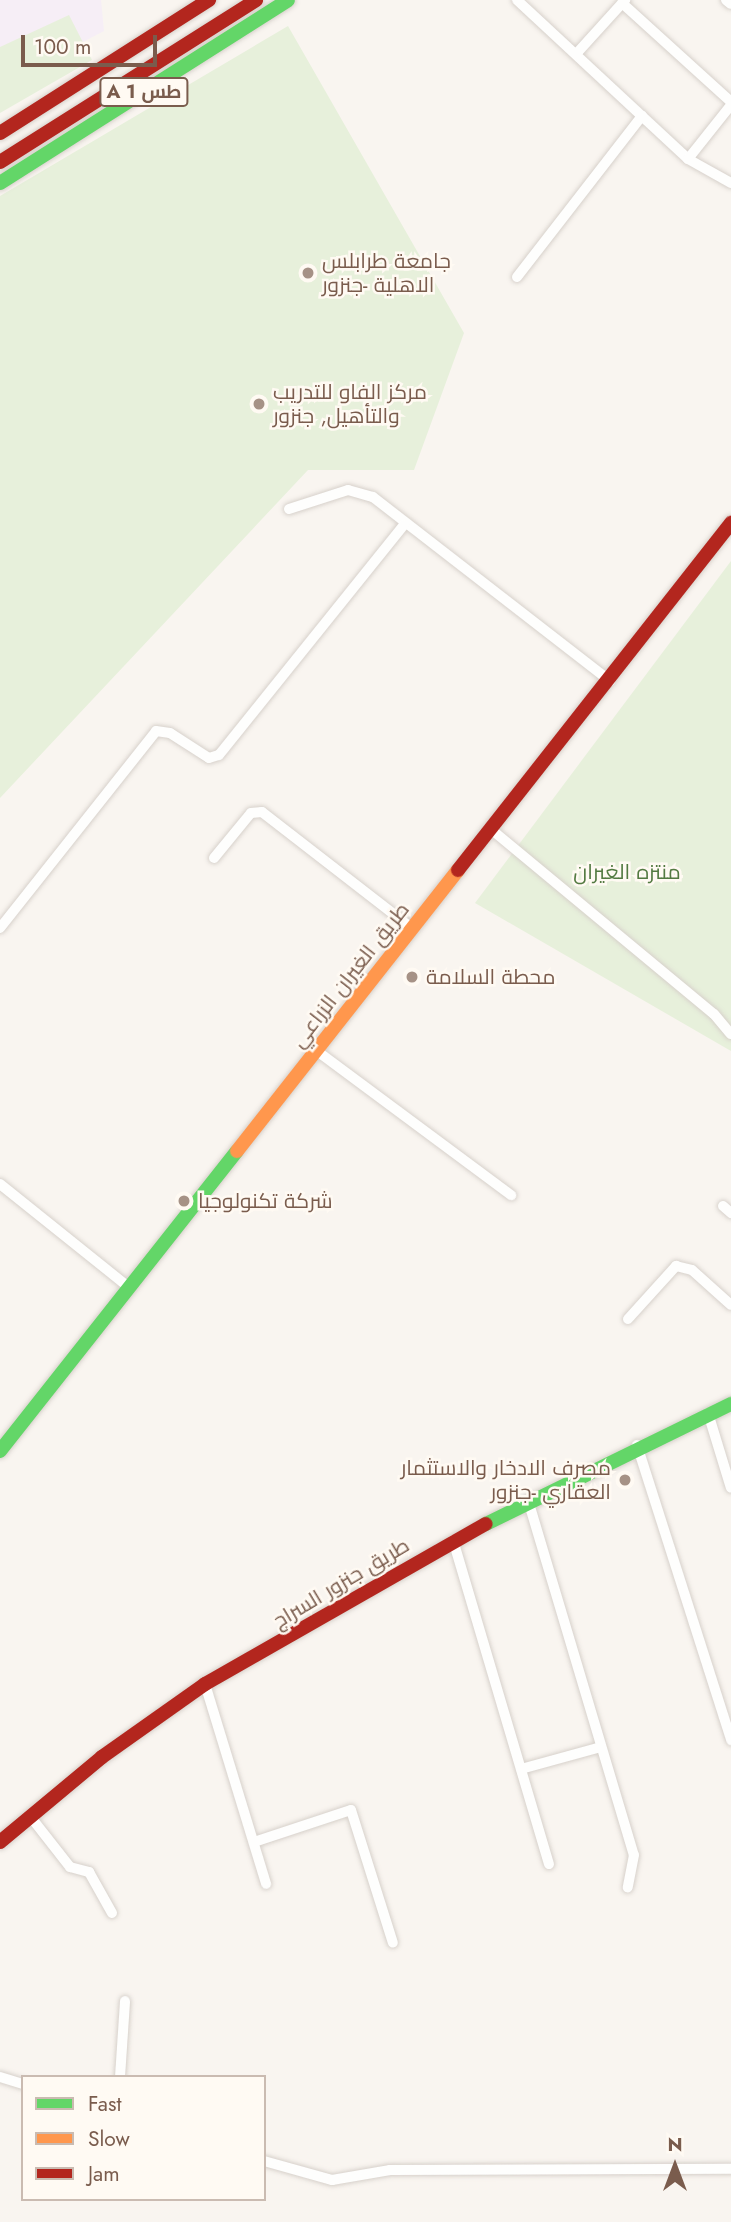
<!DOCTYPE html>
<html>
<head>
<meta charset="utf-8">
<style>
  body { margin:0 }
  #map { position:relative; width:731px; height:2222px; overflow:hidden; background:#f9f5f0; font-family:Jost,Cairo,sans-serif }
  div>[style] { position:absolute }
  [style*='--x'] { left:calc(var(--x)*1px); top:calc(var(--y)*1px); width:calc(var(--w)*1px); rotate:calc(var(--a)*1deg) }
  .education>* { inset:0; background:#f6eef6 }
  .green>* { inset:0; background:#e7f0db }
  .roads { filter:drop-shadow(0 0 2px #d7d1cb) drop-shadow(0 0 2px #d7d1cb) }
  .street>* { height:10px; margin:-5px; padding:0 5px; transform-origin:5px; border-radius:5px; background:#fefefd }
  .fast>* { height:14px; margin:-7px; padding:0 7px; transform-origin:7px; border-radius:7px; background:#63d668 }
  .slow>* { height:14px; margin:-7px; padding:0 7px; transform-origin:7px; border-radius:7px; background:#ff974d }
  .jam>* { height:14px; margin:-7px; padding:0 7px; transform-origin:7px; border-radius:7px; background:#b3261e }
  .dots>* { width:19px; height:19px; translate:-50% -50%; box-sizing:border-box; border:4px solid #fffaf3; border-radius:50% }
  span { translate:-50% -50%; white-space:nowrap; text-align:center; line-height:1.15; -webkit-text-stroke:5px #fffaf3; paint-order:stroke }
  .shield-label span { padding:2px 5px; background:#fffaf3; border:2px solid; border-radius:5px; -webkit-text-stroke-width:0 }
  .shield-label { font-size:19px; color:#7a5c4d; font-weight:700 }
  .poi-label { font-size:21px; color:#7a5c4d }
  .left { translate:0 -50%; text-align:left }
  .right { translate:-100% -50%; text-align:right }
  .park-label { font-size:21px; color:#537a41 }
  .street-label { font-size:21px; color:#7a5c4d }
  .legend { position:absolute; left:21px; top:2075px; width:245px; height:126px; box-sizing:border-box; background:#fffaf3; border:2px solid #cabbb1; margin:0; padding:9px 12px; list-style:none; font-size:21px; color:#7a5c4d }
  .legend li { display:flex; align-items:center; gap:14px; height:35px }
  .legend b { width:35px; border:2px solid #cabbb1 }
  .north { position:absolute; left:640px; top:2131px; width:70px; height:70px; -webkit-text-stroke:5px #fffaf3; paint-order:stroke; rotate:0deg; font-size:19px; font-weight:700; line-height:28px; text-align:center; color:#7a5c4d }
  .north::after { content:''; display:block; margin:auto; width:24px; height:32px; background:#7a5c4d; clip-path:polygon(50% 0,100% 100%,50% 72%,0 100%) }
  .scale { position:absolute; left:21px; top:35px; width:136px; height:32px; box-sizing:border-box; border:4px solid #7a5c4d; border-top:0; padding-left:9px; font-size:21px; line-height:24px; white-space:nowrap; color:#7a5c4d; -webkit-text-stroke:5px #fffaf3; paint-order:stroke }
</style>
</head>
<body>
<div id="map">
  <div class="education">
    <div style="clip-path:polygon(0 0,101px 0,104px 31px,0 85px)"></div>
  </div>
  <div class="green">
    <div style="clip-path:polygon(69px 15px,92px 60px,0 113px,0 47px)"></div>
    <div style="clip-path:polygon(288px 26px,464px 333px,414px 470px,308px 470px,0 798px,0 196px)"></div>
    <div style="clip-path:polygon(731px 561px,731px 1051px,475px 903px)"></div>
  </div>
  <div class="roads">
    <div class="street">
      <div style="--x:517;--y:0;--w:233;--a:42.9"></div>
      <div style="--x:688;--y:159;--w:49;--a:29.2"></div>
      <div style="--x:726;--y:0;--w:6;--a:39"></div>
      <div style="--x:622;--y:3;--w:147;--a:42.2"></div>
      <div style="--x:577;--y:53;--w:72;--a:-47.8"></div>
      <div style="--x:688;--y:159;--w:69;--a:-51.5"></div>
      <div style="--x:517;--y:277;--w:204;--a:-52.2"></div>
      <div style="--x:289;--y:509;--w:62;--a:-17.9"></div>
      <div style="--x:348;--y:490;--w:26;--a:16"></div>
      <div style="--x:373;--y:497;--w:300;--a:37.8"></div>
      <div style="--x:492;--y:830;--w:288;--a:39.7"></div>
      <div style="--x:714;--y:1014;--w:26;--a:50"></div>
      <div style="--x:214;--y:858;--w:58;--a:-50.6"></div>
      <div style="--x:251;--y:813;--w:11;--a:-5"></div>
      <div style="--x:262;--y:812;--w:191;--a:37.8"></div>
      <div style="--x:0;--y:928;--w:251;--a:-51.6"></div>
      <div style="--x:156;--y:731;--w:14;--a:8"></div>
      <div style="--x:170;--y:733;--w:46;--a:32.7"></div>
      <div style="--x:209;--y:758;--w:10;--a:-17"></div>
      <div style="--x:219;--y:755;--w:295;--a:-51.2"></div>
      <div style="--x:317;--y:1051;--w:242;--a:36.6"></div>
      <div style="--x:0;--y:1184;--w:166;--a:38.7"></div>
      <div style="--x:723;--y:1206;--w:11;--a:41"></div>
      <div style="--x:628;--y:1319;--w:72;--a:-47.8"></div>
      <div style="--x:676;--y:1266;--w:16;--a:14"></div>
      <div style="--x:692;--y:1270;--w:52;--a:41.9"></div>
      <div style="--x:708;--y:1413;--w:78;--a:73"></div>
      <div style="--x:637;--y:1445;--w:310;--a:72.3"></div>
      <div style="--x:528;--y:1500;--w:370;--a:73.4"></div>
      <div style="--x:634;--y:1855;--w:33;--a:101"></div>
      <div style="--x:453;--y:1540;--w:338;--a:73.5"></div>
      <div style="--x:205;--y:1684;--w:209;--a:73"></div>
      <div style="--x:521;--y:1769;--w:83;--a:-15.4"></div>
      <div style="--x:30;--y:1816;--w:65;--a:51.9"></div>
      <div style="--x:70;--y:1867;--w:20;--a:15"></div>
      <div style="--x:89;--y:1872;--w:47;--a:60.7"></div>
      <div style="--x:254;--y:1842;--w:102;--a:-18.3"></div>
      <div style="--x:351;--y:1810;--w:139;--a:72.5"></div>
      <div style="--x:0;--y:2077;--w:24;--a:17"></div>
      <div style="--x:120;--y:2077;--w:76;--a:-86.2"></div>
      <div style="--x:264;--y:2161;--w:71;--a:15.6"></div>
      <div style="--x:332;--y:2180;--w:59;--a:-9.8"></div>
      <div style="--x:390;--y:2170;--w:341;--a:-0.2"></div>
    </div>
    <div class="fast">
      <div style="--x:0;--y:183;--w:341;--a:-32.4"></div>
      <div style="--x:0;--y:1451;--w:382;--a:-51.7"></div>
      <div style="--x:486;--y:1524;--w:273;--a:-26.1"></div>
    </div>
    <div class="slow">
      <div style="--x:237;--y:1151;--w:357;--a:-51.8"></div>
    </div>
    <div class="jam">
      <div style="--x:0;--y:133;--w:248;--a:-32.5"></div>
      <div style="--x:0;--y:162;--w:303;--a:-32.3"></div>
      <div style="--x:458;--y:870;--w:442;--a:-51.8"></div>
      <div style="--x:0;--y:1842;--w:133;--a:-39.8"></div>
      <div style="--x:102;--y:1757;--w:126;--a:-35.3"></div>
      <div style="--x:205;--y:1684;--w:323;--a:-29.7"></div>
    </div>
  </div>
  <div class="dots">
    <div style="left:308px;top:273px;background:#a69286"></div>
    <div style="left:259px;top:404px;background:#a69286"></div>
    <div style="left:412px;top:977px;background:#a69286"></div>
    <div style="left:184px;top:1201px;background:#a69286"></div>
    <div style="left:625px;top:1480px;background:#a69286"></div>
  </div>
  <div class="shield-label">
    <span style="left:144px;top:92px">A 1 طس</span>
  </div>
  <div class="poi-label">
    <span class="left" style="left:322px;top:273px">جامعة طرابلس<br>الاهلية -جنزور</span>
    <span class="left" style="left:273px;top:404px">مركز الفاو للتدريب<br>والتأهيل, جنزور</span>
    <span class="left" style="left:426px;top:977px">محطة السلامة</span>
    <span class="left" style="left:198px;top:1201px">شركة تكنولوجيا</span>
    <span class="right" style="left:611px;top:1480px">مصرف الادخار والاستثمار<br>العقاري -جنزور</span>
  </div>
  <div class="park-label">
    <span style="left:627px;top:872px">منتزه الغيران</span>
  </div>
  <div class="street-label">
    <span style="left:350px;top:975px;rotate:-52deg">طريق الغيران الزراعي</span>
    <span style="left:341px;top:1583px;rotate:-31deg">طريق جنزور السراج</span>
  </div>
  <ul class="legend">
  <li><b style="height:9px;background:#63d668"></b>Fast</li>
  <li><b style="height:9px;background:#ff974d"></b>Slow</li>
  <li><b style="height:9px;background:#b3261e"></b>Jam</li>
  </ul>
  <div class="north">N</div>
  <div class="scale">100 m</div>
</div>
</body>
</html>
